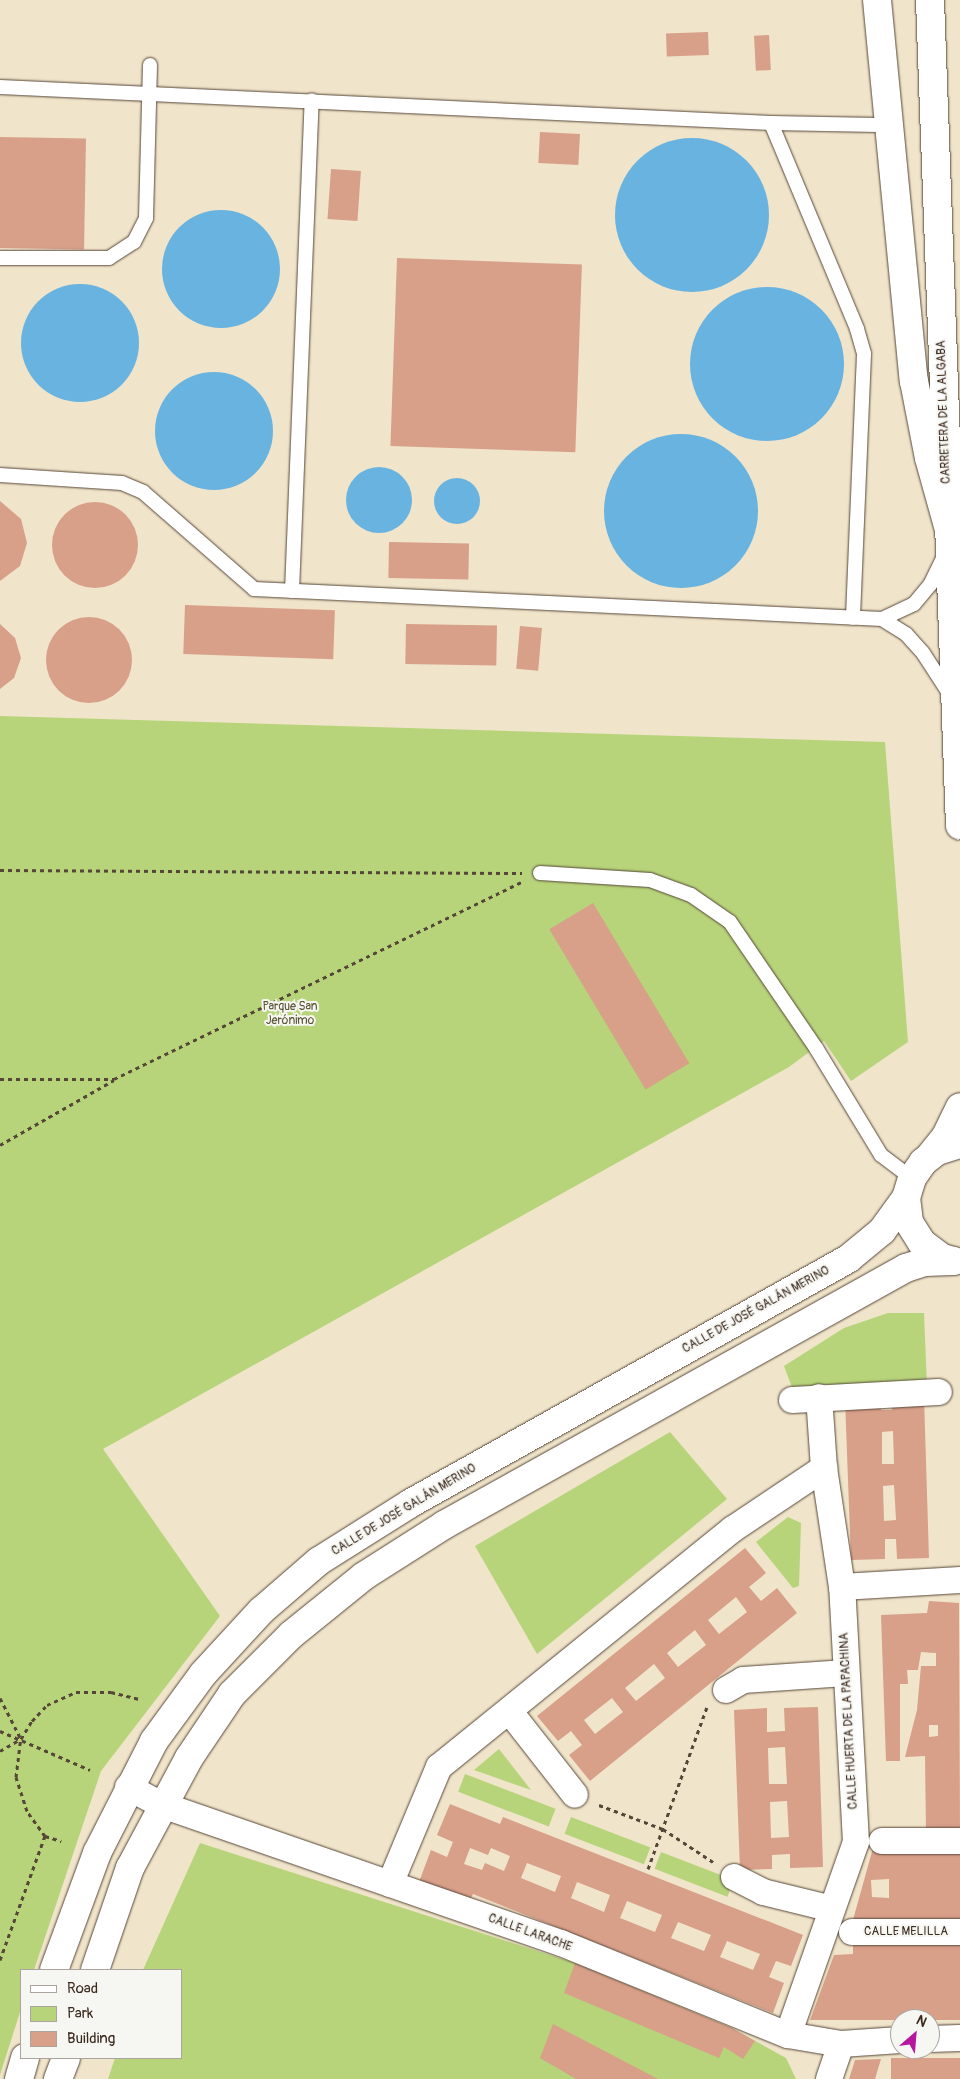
<!DOCTYPE html>
<html>
<head>
<meta charset="utf-8">
<style>
  body { margin:0 }
  #map { position:relative; width:960px; height:2079px; overflow:hidden; background:#f0e4ca; font-family:Pangolin,sans-serif }
  div>[style] { position:absolute }
  [style*='--x'] { left:calc(var(--x)*1px); top:calc(var(--y)*1px); width:calc(var(--w)*1px); rotate:calc(var(--a)*1deg) }
  .green>* { inset:0; background:#b7d47a; transform-origin:0 0 }
  .water>* { inset:0; background:#69b3e1 }
  .round { border-radius:50% }
  .building>* { inset:0; background:#d89f89; transform-origin:0 0 }
  .path>* { height:3px; margin-top:-1.5px; transform-origin:0; background:repeating-linear-gradient(90deg,#564638 0 4px,transparent 0 8px) }
  .roads { filter:drop-shadow(0 0 1px #564638) drop-shadow(0 0 1px #564638) }
  .lane>* { height:14px; margin:-7px; padding:0 7px; transform-origin:7px; border-radius:7px; background:#fff }
  .street>* { height:26px; margin:-13px; padding:0 13px; transform-origin:13px; border-radius:13px; background:#fff }
  .secondary>* { height:28px; margin:-14px; padding:0 14px; transform-origin:14px; border-radius:14px; background:#fff }
  .highway>* { height:28px; margin:-14px; padding:0 14px; transform-origin:14px; border-radius:14px; background:#fff }
  span { translate:-50% -50%; white-space:nowrap; text-align:center; line-height:1.15; -webkit-text-stroke:4px #f6f6f2; paint-order:stroke }
  .street-label { font-size:12px; color:#3b2a1e }
  .park-label { font-size:12px; color:#5a5435 }
  .legend { position:absolute; left:20px; top:1969px; width:162px; height:90px; box-sizing:border-box; background:#f6f6f2; border:1px solid #aba49d; margin:0; padding:6px 9px; list-style:none; font-size:15px; color:#3b2a1e }
  .legend li { display:flex; align-items:center; gap:10px; height:25px }
  .legend b { width:25px; border:1px solid #aba49d }
  .north { position:absolute; left:890px; top:2009px; width:50px; height:50px; box-sizing:border-box; background:#f6f6f2; border:1px solid #aba49d; border-radius:50%; rotate:27deg; font-size:14px; font-weight:700; line-height:20px; text-align:center; color:#3b2a1e }
  .north::after { content:''; display:block; margin:auto; width:18px; height:22px; background:#b5179e; clip-path:polygon(50% 0,100% 100%,50% 72%,0 100%) }
</style>
</head>
<body>
<div id="map">
  <div class="green">
    <div style="clip-path:polygon(0 716px,885px 742px,908px 1042px,851px 1081px,824px 1041px,789px 1067px,103px 1449px,220px 1616px,101px 1771px,34px 1970px,21px 1970px,21px 2009px,0 2075px)"></div>
    <div style="clip-path:polygon(888px 1313px,924px 1313px,927px 1387px,794px 1393px,784px 1366px,844px 1328px)"></div>
    <div style="clip-path:polygon(670px 1432px,727px 1499px,537px 1654px,475px 1546px)"></div>
    <div style="clip-path:polygon(788px 1517px,801px 1523px,799px 1586px,793px 1588px,756px 1542px)"></div>
    <div style="clip-path:polygon(499px 1749px,531px 1790px,474px 1770px)"></div>
    <div style="left:465px;top:1774px;width:97px;height:19px;rotate:21deg"></div>
    <div style="left:571px;top:1817px;width:85px;height:18px;rotate:21deg"></div>
    <div style="clip-path:polygon(200px 1843px,575px 1963px,732px 2028px,786px 2058px,796px 2079px,108px 2079px,115px 2058px,181px 2058px,181px 1970px,143px 1970px)"></div>
    <div style="left:661px;top:1852px;width:78px;height:18px;rotate:21deg"></div>
  </div>
  <div class="water">
    <div class="round" style="left:615px;top:138px;width:154px;height:154px"></div>
    <div class="round" style="left:162px;top:210px;width:118px;height:118px"></div>
    <div class="round" style="left:21px;top:284px;width:118px;height:118px"></div>
    <div class="round" style="left:690px;top:287px;width:154px;height:154px"></div>
    <div class="round" style="left:155px;top:372px;width:118px;height:118px"></div>
    <div class="round" style="left:604px;top:434px;width:154px;height:154px"></div>
    <div class="round" style="left:346px;top:467px;width:66px;height:66px"></div>
    <div class="round" style="left:434px;top:478px;width:46px;height:46px"></div>
  </div>
  <div class="building">
    <div style="left:708px;top:32px;width:23px;height:42px;rotate:88deg"></div>
    <div style="left:769px;top:35px;width:35px;height:15px;rotate:87deg"></div>
    <div style="left:540px;top:132px;width:40px;height:31px;rotate:3deg"></div>
    <div style="left:0;top:137px;width:86px;height:111px;rotate:1deg"></div>
    <div style="left:331px;top:169px;width:30px;height:50px;rotate:4deg"></div>
    <div style="left:397px;top:258px;width:185px;height:188px;rotate:2deg"></div>
    <div style="clip-path:polygon(0 501px,21px 519px,27px 543px,20px 566px,0 581px)"></div>
    <div class="round" style="left:52px;top:502px;width:86px;height:86px"></div>
    <div style="left:389px;top:542px;width:80px;height:36px;rotate:1deg"></div>
    <div style="left:185px;top:605px;width:150px;height:49px;rotate:2deg"></div>
    <div class="round" style="left:46px;top:617px;width:86px;height:86px"></div>
    <div style="clip-path:polygon(0 624px,15px 638px,21px 658px,14px 678px,0 689px)"></div>
    <div style="left:406px;top:624px;width:91px;height:40px;rotate:1deg"></div>
    <div style="left:520px;top:626px;width:22px;height:43px;rotate:5deg"></div>
    <div style="left:593px;top:903px;width:187px;height:51px;rotate:59deg"></div>
    <div style="clip-path:polygon(evenodd,924px 1397px,929px 1558px,897px 1559px,896px 1539px,885px 1539px,885px 1559px,851px 1560px,845px 1399px,881px 1398px,881px 1410px,892px 1410px,891px 1398px,924px 1397px,893px 1431px,894px 1464px,882px 1464px,882px 1432px,893px 1431px,924px 1397px,894px 1485px,896px 1520px,884px 1521px,883px 1486px,894px 1485px)"></div>
    <div style="clip-path:polygon(evenodd,745px 1548px,766px 1573px,749px 1587px,761px 1601px,777px 1588px,797px 1613px,590px 1781px,569px 1755px,582px 1745px,571px 1731px,558px 1741px,537px 1716px,745px 1548px,736px 1597px,747px 1612px,719px 1634px,708px 1620px,736px 1597px,745px 1548px,695px 1630px,706px 1645px,678px 1667px,667px 1653px,695px 1630px,745px 1548px,654px 1664px,665px 1678px,636px 1701px,625px 1688px,654px 1664px,745px 1548px,612px 1698px,623px 1712px,595px 1734px,584px 1720px,612px 1698px)"></div>
    <div style="clip-path:polygon(evenodd,929px 1601px,959px 1603px,960px 1833px,926px 1833px,925px 1756px,905px 1757px,917px 1710px,921px 1666px,936px 1666px,936px 1653px,921px 1652px,918px 1670px,907px 1670px,908px 1684px,900px 1684px,900px 1761px,886px 1761px,881px 1615px,927px 1613px,929px 1601px,929px 1725px,938px 1725px,938px 1736px,929px 1737px,929px 1725px)"></div>
    <div style="clip-path:polygon(evenodd,818px 1707px,823px 1867px,790px 1868px,790px 1854px,772px 1855px,772px 1869px,740px 1870px,734px 1710px,767px 1708px,767px 1732px,785px 1731px,784px 1708px,818px 1707px,785px 1747px,787px 1784px,769px 1784px,768px 1748px,785px 1747px,818px 1707px,787px 1801px,789px 1837px,771px 1838px,770px 1802px,787px 1801px)"></div>
    <div style="clip-path:polygon(evenodd,450px 1804px,500px 1824px,503px 1817px,803px 1935px,791px 1966px,776px 1961px,769px 1977px,784px 1983px,773px 2013px,473px 1894px,469px 1902px,419px 1882px,431px 1850px,447px 1857px,453px 1842px,437px 1835px,450px 1804px,470px 1848px,488px 1855px,491px 1848px,510px 1856px,504px 1871px,485px 1863px,482px 1870px,464px 1864px,470px 1848px,450px 1804px,527px 1863px,561px 1876px,555px 1892px,521px 1878px,527px 1863px,450px 1804px,577px 1882px,610px 1895px,604px 1912px,571px 1898px,577px 1882px,450px 1804px,627px 1901px,662px 1915px,655px 1932px,620px 1918px,627px 1901px,450px 1804px,678px 1922px,711px 1935px,704px 1951px,671px 1938px,678px 1922px,450px 1804px,727px 1941px,760px 1954px,753px 1970px,720px 1957px,727px 1941px)"></div>
    <div style="clip-path:polygon(evenodd,873px 1848px,960px 1848px,960px 1926px,851px 1927px,873px 1848px,889px 1879px,889px 1898px,872px 1897px,871px 1880px,889px 1879px)"></div>
    <div style="clip-path:polygon(960px 1941px,960px 2020px,810px 2020px,834px 1955px,853px 1954px,853px 1942px)"></div>
    <div style="clip-path:polygon(575px 1963px,732px 2028px,755px 2041px,743px 2059px,724px 2047px,719px 2058px,564px 1993px)"></div>
    <div style="clip-path:polygon(553px 2024px,658px 2079px,576px 2079px,540px 2058px)"></div>
    <div style="left:960px;top:2058px;width:21px;height:69px;rotate:90deg"></div>
    <div style="clip-path:polygon(881px 2059px,875px 2079px,849px 2079px,855px 2060px)"></div>
  </div>
  <div class="path">
    <div style="--x:0;--y:870;--w:522;--a:0.33"></div>
    <div style="--x:0;--y:1079;--w:114;--a:0"></div>
    <div style="--x:114;--y:1079;--w:455;--a:-25.8"></div>
    <div style="--x:0;--y:1145;--w:131;--a:-29.7"></div>
    <div style="--x:0;--y:1698;--w:46;--a:62.9"></div>
    <div style="--x:0;--y:1731;--w:98;--a:23.4"></div>
    <div style="--x:0;--y:1751;--w:24;--a:-30"></div>
    <div style="--x:599;--y:1805;--w:68;--a:20.6"></div>
    <div style="--x:663;--y:1829;--w:60;--a:33.4"></div>
    <div style="--x:45;--y:1836;--w:17;--a:17"></div>
    <div style="--x:648;--y:1869;--w:172;--a:-70"></div>
    <div style="--x:0;--y:1960;--w:132;--a:-70.1"></div>
    <div style="--x:45;--y:1836;--w:31;--a:-126"></div>
    <div style="--x:27;--y:1811;--w:36;--a:-108"></div>
    <div style="--x:16;--y:1777;--w:38;--a:-83"></div>
    <div style="--x:21;--y:1739;--w:21;--a:-59"></div>
    <div style="--x:32;--y:1721;--w:22;--a:-47"></div>
    <div style="--x:47;--y:1705;--w:32;--a:-24"></div>
    <div style="--x:76;--y:1692;--w:35;--a:0"></div>
    <div style="--x:111;--y:1692;--w:29;--a:14"></div>
  </div>
  <div class="roads">
    <div class="lane">
      <div style="--x:0;--y:87;--w:772;--a:2.67"></div>
      <div style="--x:771;--y:123;--w:107;--a:1.1"></div>
      <div style="--x:771;--y:123;--w:223;--a:67.3"></div>
      <div style="--x:857;--y:329;--w:26;--a:74"></div>
      <div style="--x:864;--y:354;--w:264;--a:92.4"></div>
      <div style="--x:0;--y:258;--w:109;--a:0"></div>
      <div style="--x:109;--y:258;--w:30;--a:-33"></div>
      <div style="--x:134;--y:242;--w:27;--a:-63"></div>
      <div style="--x:146;--y:218;--w:153;--a:-88.5"></div>
      <div style="--x:0;--y:475;--w:122;--a:3.8"></div>
      <div style="--x:122;--y:483;--w:23;--a:23"></div>
      <div style="--x:143;--y:492;--w:147;--a:41.1"></div>
      <div style="--x:254;--y:589;--w:629;--a:2.73"></div>
      <div style="--x:882;--y:619;--w:35;--a:-25"></div>
      <div style="--x:914;--y:604;--w:25;--a:-50"></div>
      <div style="--x:930;--y:585;--w:32;--a:-64"></div>
      <div style="--x:292;--y:591;--w:491;--a:-87.7"></div>
      <div style="--x:882;--y:619;--w:28;--a:32"></div>
      <div style="--x:906;--y:634;--w:25;--a:48"></div>
      <div style="--x:923;--y:653;--w:48;--a:57"></div>
      <div style="--x:540;--y:873;--w:110;--a:3.6"></div>
      <div style="--x:650;--y:880;--w:44;--a:20.1"></div>
      <div style="--x:691;--y:895;--w:47;--a:34.7"></div>
      <div style="--x:730;--y:922;--w:153;--a:55.7"></div>
      <div style="--x:816;--y:1048;--w:125;--a:58.7"></div>
      <div style="--x:881;--y:1155;--w:39;--a:37"></div>
    </div>
    <div class="street">
      <div style="--x:792;--y:1400;--w:147;--a:-3.1"></div>
      <div style="--x:842;--y:1587;--w:118;--a:-3.4"></div>
      <div style="--x:726;--y:1690;--w:20;--a:-30"></div>
      <div style="--x:743;--y:1680;--w:103;--a:-3.9"></div>
      <div style="--x:510;--y:1712;--w:105;--a:51.9"></div>
      <div style="--x:128;--y:1787;--w:38;--a:28"></div>
      <div style="--x:162;--y:1805;--w:422;--a:19.1"></div>
      <div style="--x:561;--y:1943;--w:245;--a:22.1"></div>
      <div style="--x:788;--y:2035;--w:54;--a:9.6"></div>
      <div style="--x:841;--y:2044;--w:59;--a:-3.9"></div>
      <div style="--x:882;--y:1841;--w:78;--a:0"></div>
      <div style="--x:734;--y:1877;--w:33;--a:27"></div>
      <div style="--x:763;--y:1892;--w:71;--a:13.8"></div>
      <div style="--x:390;--y:1884;--w:127;--a:-67.3"></div>
      <div style="--x:439;--y:1767;--w:378;--a:-39"></div>
      <div style="--x:733;--y:1529;--w:110;--a:-33.8"></div>
      <div style="--x:852;--y:1932;--w:108;--a:0"></div>
      <div style="--x:788;--y:2035;--w:205;--a:-70.6"></div>
      <div style="--x:856;--y:1842;--w:255;--a:-93.1"></div>
      <div style="--x:842;--y:1587;--w:120;--a:-98.6"></div>
      <div style="--x:824;--y:1468;--w:71;--a:-94"></div>
      <div style="--x:930;--y:2039;--w:30;--a:-2"></div>
      <div style="--x:829;--y:2079;--w:37;--a:-71"></div>
    </div>
    <div class="secondary">
      <div style="--x:930;--y:0;--w:826;--a:87.92"></div>
      <div style="--x:930;--y:1156;--w:26;--a:-51"></div>
      <div style="--x:946;--y:1136;--w:32;--a:-64"></div>
      <div style="--x:954;--y:1261;--w:12;--a:-166"></div>
      <div style="--x:942;--y:1258;--w:25;--a:-143"></div>
      <div style="--x:922;--y:1243;--w:25;--a:-122"></div>
      <div style="--x:909;--y:1222;--w:24;--a:-97"></div>
      <div style="--x:906;--y:1198;--w:21;--a:-73"></div>
      <div style="--x:912;--y:1178;--w:19;--a:-55"></div>
      <div style="--x:923;--y:1162;--w:18;--a:-38"></div>
      <div style="--x:937;--y:1151;--w:24;--a:-17"></div>
      <div style="--x:54;--y:1970;--w:125;--a:-69.8"></div>
      <div style="--x:97;--y:1853;--w:126;--a:-63"></div>
      <div style="--x:154;--y:1741;--w:83;--a:-53.8"></div>
      <div style="--x:203;--y:1674;--w:86;--a:-47.4"></div>
      <div style="--x:261;--y:1611;--w:77;--a:-40.8"></div>
      <div style="--x:319;--y:1561;--w:109;--a:-32.2"></div>
      <div style="--x:411;--y:1503;--w:501;--a:-29.18"></div>
      <div style="--x:848;--y:1259;--w:44;--a:-39.5"></div>
      <div style="--x:882;--y:1231;--w:41;--a:-54"></div>
      <div style="--x:95;--y:1970;--w:108;--a:-71.1"></div>
      <div style="--x:130;--y:1868;--w:125;--a:-61.8"></div>
      <div style="--x:189;--y:1758;--w:77;--a:-56.1"></div>
      <div style="--x:232;--y:1694;--w:83;--a:-45"></div>
      <div style="--x:291;--y:1635;--w:94;--a:-38.9"></div>
      <div style="--x:364;--y:1576;--w:95;--a:-32.5"></div>
      <div style="--x:444;--y:1525;--w:529;--a:-29.09"></div>
      <div style="--x:906;--y:1268;--w:19;--a:-18"></div>
      <div style="--x:924;--y:1262;--w:29;--a:-2"></div>
      <div style="--x:19;--y:2079;--w:22;--a:-74"></div>
      <div style="--x:58;--y:2079;--w:22;--a:-69"></div>
    </div>
    <div class="highway">
      <div style="--x:877;--y:0;--w:383;--a:84.5"></div>
      <div style="--x:914;--y:381;--w:78;--a:79"></div>
      <div style="--x:929;--y:458;--w:71;--a:74.4"></div>
      <div style="--x:949;--y:525;--w:44;--a:-75.7"></div>
    </div>
  </div>
  <div class="street-label">
    <span style="left:944px;top:412px;rotate:-92deg">CARRETERA DE LA ALGABA</span>
    <span style="left:756px;top:1310px;rotate:-29deg">CALLE DE JOSÉ GALÁN MERINO</span>
    <span style="left:404px;top:1510px;rotate:-31deg">CALLE DE JOSÉ GALÁN MERINO</span>
    <span style="left:849px;top:1721px;rotate:-93deg">CALLE HUERTA DE LA PAPACHINA</span>
    <span style="left:906px;top:1932px">CALLE MELILLA</span>
    <span style="left:530px;top:1933px;rotate:20deg">CALLE LARACHE</span>
  </div>
  <div class="park-label">
    <span style="left:290px;top:1014px">Parque San<br>Jerónimo</span>
  </div>
  <ul class="legend">
  <li><b style="height:6px;background:#fff"></b>Road</li>
  <li><b style="height:14px;background:#b7d47a"></b>Park</li>
  <li><b style="height:14px;background:#d89f89"></b>Building</li>
  </ul>
  <div class="north">N</div>
</div>
</body>
</html>
